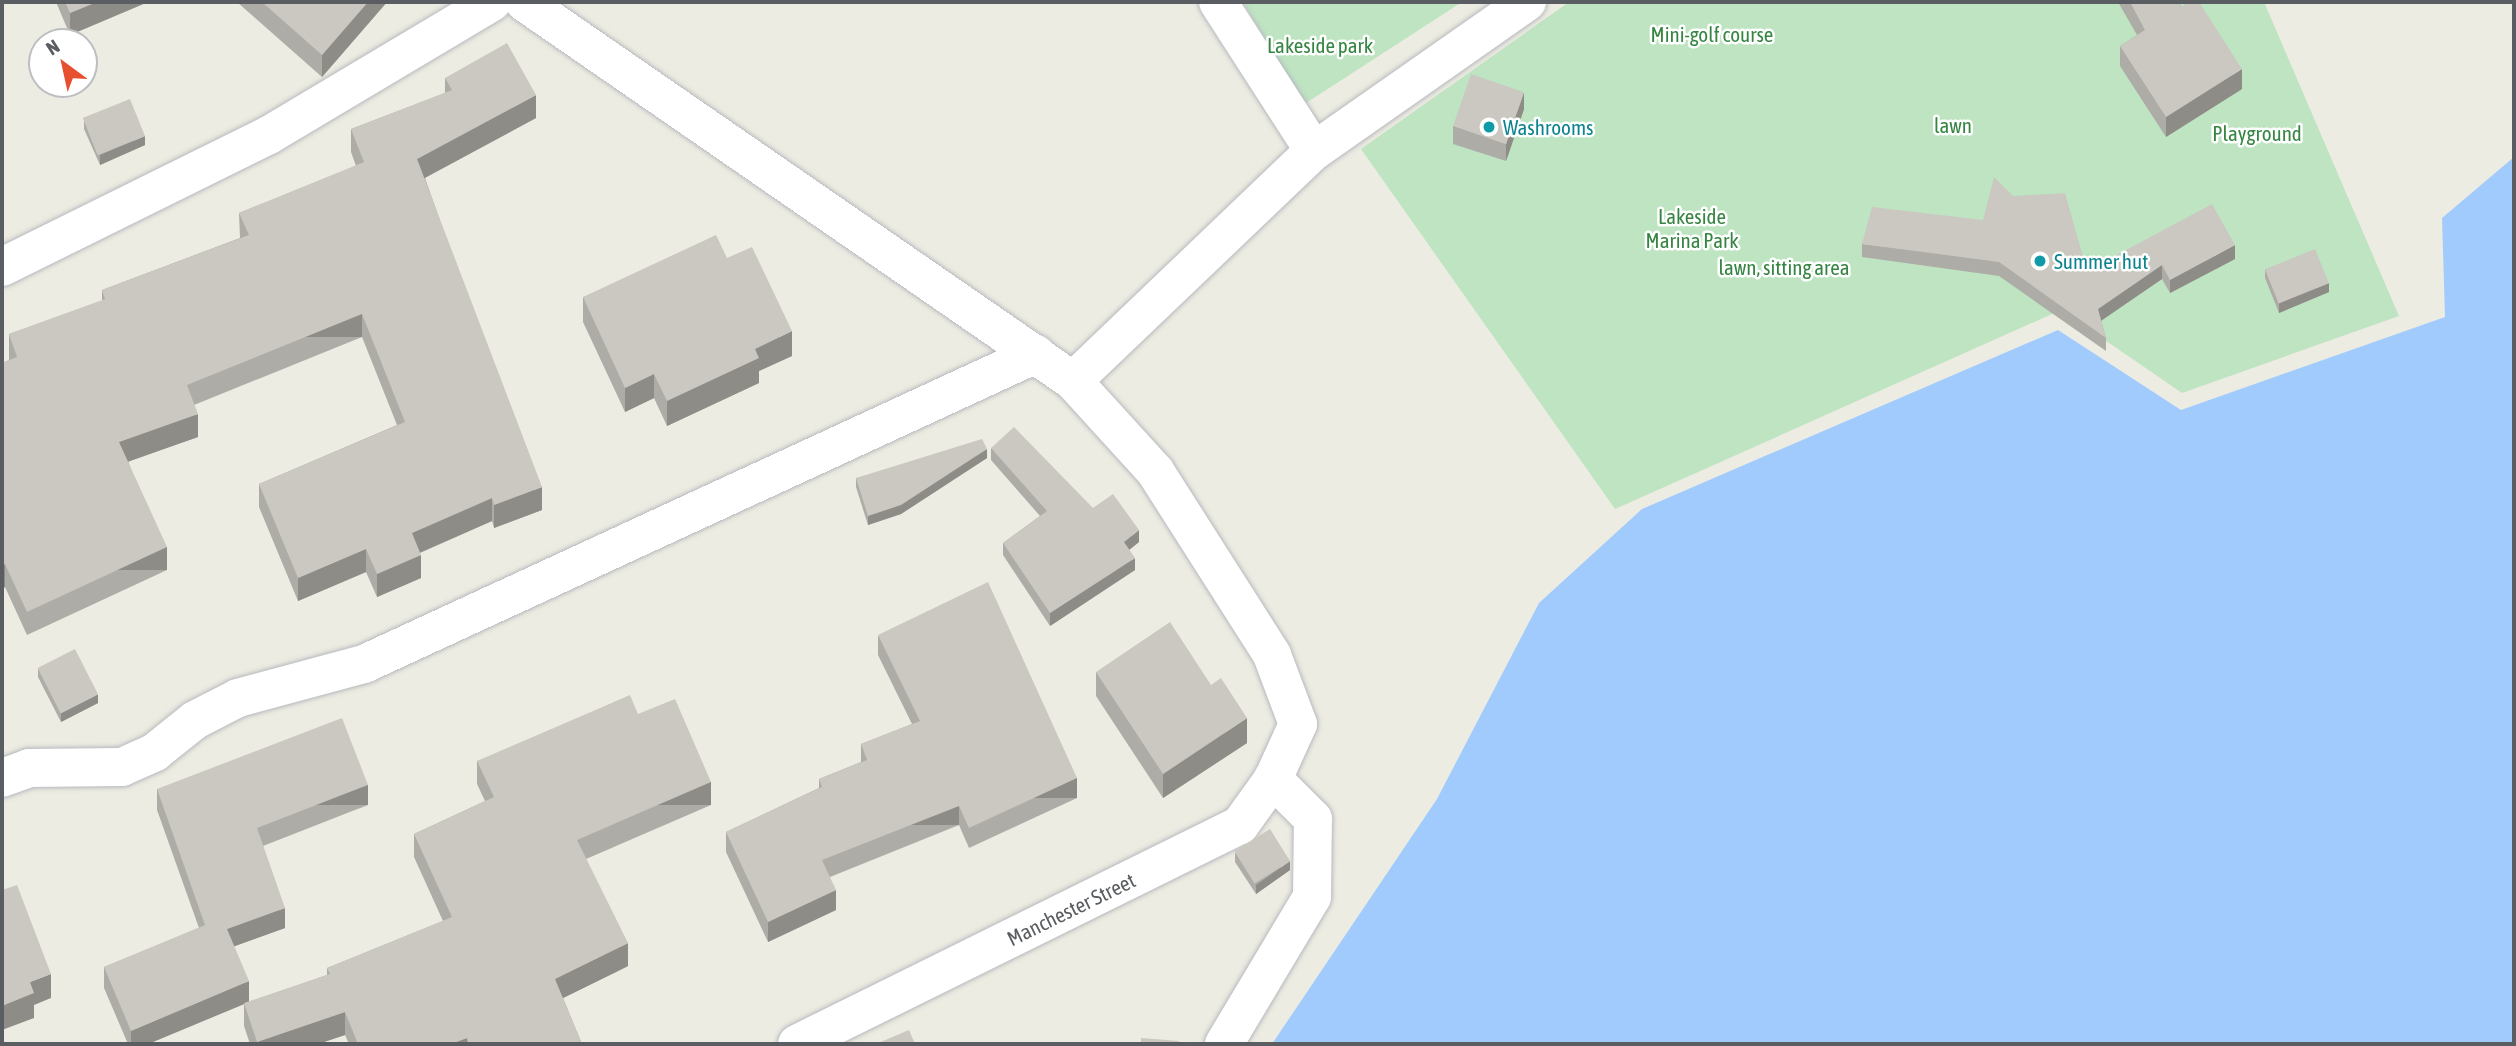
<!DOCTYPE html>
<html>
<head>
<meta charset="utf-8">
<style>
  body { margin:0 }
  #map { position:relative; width:2516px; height:1046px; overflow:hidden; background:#edece2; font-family:"Asap Condensed",sans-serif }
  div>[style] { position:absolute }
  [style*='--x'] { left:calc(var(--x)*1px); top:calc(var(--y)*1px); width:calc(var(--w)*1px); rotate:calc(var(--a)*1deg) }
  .green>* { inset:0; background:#bee4c2 }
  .water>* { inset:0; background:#a1cbfd }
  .roads { filter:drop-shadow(0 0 2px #b7b9be) drop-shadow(0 0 2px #b7b9be) }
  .minor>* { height:38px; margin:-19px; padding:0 19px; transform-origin:19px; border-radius:19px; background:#fff }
  .wall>* { inset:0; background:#aeaca6 }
  .shaded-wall>* { inset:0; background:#8d8c87; transform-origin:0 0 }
  .building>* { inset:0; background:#cac8c1; transform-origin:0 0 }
  .dots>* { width:19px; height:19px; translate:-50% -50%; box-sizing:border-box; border:4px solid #fff; border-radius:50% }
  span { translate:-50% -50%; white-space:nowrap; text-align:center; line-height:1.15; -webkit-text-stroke:5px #fff; paint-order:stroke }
  .park-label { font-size:21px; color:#368542 }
  .culture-label { font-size:21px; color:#0d838f }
  .left { translate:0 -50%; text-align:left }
  .street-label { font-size:21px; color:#5a5d62 }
  .frame { position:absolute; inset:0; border:4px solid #5a5d62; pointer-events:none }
  .north { position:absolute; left:28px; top:28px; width:70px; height:70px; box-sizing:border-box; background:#fff; border:2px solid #bdbec0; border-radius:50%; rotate:327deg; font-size:19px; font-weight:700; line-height:28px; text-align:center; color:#5a5d62 }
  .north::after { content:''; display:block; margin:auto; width:24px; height:32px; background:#e6502e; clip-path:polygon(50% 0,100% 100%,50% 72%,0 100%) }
</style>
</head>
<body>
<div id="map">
  <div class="green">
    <div style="clip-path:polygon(1243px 2px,1462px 2px,1303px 105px)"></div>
    <div style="clip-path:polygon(1569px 2px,2264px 2px,2399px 316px,2182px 393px,2061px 310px,1615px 509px,1361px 149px)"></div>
  </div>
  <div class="water">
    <div style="clip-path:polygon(2514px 157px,2514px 1044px,1272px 1044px,1437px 799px,1539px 603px,1642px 509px,2058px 330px,2181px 410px,2445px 317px,2442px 218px)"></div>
  </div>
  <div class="roads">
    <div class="minor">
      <div style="--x:524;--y:2;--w:667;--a:34.62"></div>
      <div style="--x:1073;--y:381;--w:122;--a:47.7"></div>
      <div style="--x:1155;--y:471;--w:218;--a:57.5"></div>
      <div style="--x:1272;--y:655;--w:74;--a:69.4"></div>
      <div style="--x:1298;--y:724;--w:60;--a:114.4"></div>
      <div style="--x:1273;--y:779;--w:57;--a:125.7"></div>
      <div style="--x:1240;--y:825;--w:494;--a:153.7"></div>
      <div style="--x:1218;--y:2;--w:177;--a:57.2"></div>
      <div style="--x:2;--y:267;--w:298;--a:-26.3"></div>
      <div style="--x:269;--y:135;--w:260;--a:-30.8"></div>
      <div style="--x:1073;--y:381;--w:333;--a:-43.7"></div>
      <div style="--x:1314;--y:151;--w:260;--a:-35"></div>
      <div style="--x:2;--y:778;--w:29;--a:-20"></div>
      <div style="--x:29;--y:768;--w:93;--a:-0.6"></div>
      <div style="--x:122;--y:767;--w:36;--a:-24"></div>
      <div style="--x:155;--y:752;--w:51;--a:-38.7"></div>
      <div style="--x:195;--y:720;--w:48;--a:-27.1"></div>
      <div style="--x:238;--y:698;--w:131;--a:-15.1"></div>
      <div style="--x:364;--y:664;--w:740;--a:-24.76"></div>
      <div style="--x:1224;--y:1044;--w:171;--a:-59.1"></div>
      <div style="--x:1312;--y:897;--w:78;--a:-89.3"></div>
      <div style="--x:1313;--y:819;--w:57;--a:-135"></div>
    </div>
  </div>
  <div class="wall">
    <div style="clip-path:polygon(56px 2px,148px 2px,70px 35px)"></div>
    <div style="clip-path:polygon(237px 2px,387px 2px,322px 77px)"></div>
    <div style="clip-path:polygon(2118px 2px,2178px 2px,2242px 89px,2166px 137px,2120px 66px,2120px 46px,2137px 35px)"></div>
    <div style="clip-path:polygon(445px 78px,536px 118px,425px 178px,542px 510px,494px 528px,492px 521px,420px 553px,421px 578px,377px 597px,366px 572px,298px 601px,259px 507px,259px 484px,397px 425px,362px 337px,194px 405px,198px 437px,128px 461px,167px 570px,27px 635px,5px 587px,2px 589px,2px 363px,9px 360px,9px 334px,102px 301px,102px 290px,240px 238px,239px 213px,356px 166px,351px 152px,351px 129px,445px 93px)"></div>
    <div style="clip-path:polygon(1524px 109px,1506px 161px,1453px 144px,1453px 126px)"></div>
    <div style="clip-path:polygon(84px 120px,145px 145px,100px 165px,84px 129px)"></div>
    <div style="clip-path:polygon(1862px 244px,2087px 271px,2235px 259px,2170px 293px,2162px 279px,2101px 320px,2106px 338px,2106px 351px,1999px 276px,1862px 257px)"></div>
    <div style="clip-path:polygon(727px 258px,792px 356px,759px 371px,759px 383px,667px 426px,654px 398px,625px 412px,583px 322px,583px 297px)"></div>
    <div style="clip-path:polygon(2265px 269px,2329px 292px,2279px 313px,2265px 278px)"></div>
    <div style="clip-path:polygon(991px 448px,1093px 508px,1139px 542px,1129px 550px,1135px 570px,1050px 626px,1003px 555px,1003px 543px,1040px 516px,991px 460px)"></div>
    <div style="clip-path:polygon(987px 458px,901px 514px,868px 525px,856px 487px,856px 478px)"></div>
    <div style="clip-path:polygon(878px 635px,1077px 798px,969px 848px,959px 825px,830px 877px,836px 910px,768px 942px,726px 852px,726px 832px,819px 788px,819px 779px,861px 762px,861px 744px,912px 724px,878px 655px)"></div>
    <div style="clip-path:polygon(38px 668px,98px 703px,61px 722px,38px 677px)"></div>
    <div style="clip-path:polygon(1096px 672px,1247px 743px,1163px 798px,1096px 696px)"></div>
    <div style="clip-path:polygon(638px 714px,711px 805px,586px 859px,628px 966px,563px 998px,582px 1044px,349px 1044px,345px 1035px,318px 1044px,250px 1044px,244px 1026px,244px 1004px,148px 1044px,128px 1044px,104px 988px,104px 967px,199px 928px,157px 810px,157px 789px,368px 805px,263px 846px,285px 928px,234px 946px,249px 1002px,327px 975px,327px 968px,443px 921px,414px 857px,414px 834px,485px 801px,477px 784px,477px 761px)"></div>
    <div style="clip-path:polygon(1235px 853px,1290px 870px,1256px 894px,1235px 862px)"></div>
  </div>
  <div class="shaded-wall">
    <div style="clip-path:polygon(97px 2px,148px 2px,70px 35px,70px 13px)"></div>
    <div style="clip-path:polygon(368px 2px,387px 2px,322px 77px,322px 55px)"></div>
    <div style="clip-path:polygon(2242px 69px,2242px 89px,2166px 137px,2166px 117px)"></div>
    <div style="clip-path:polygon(1524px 92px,1524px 109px,1506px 161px,1506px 144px)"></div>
    <div style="clip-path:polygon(536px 95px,536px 118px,417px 182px,417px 159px)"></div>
    <div style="clip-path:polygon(145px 136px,145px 145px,100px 165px,100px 155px)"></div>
    <div style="clip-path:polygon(2235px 245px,2235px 259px,2170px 293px,2170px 280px)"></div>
    <div style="clip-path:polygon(2162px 265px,2162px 279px,2098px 323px,2098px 309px)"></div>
    <div style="clip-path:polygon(2329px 283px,2329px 292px,2279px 313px,2279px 303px)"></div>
    <div style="left:362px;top:314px;width:23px;height:189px;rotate:90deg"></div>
    <div style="clip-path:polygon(792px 331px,792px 356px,759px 371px,759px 383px,667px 426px,667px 401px,755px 349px)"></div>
    <div style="clip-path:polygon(654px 374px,654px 398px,625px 412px,625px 388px)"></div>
    <div style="clip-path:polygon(198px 414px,198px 437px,119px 465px,119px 442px)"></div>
    <div style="clip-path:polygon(987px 449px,987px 458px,901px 514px,868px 525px,868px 516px)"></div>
    <div style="clip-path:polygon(542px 487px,542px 510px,494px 528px,494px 505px)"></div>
    <div style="clip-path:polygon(492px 498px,492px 521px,412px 556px,412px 533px)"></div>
    <div style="clip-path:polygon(1139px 530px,1139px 542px,1124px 554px,1124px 542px)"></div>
    <div style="left:167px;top:547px;width:23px;height:154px;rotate:90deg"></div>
    <div style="clip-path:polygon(366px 549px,366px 572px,298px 601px,298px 578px)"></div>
    <div style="clip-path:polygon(421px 555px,421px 578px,377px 597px,377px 574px)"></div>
    <div style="clip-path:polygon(1135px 558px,1135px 570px,1050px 626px,1050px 613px)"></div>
    <div style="clip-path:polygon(5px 564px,5px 587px,2px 589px,2px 566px)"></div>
    <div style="clip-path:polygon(98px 694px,98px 703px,61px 722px,61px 713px)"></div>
    <div style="clip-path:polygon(1247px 718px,1247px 743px,1163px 798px,1163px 774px)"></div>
    <div style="left:1077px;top:778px;width:20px;height:119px;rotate:90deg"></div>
    <div style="left:711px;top:782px;width:23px;height:146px;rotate:90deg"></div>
    <div style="left:368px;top:785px;width:20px;height:119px;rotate:90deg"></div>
    <div style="left:959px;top:806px;width:19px;height:147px;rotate:90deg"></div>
    <div style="clip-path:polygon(1290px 861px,1290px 870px,1256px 894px,1256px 885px)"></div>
    <div style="clip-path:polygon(836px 890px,836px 910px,768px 942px,768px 922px)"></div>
    <div style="clip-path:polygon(285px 908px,285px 928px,227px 949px,227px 929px)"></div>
    <div style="clip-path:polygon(628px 943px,628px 966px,555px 1002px,555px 979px)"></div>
    <div style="clip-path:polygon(51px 974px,51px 998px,34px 1005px,34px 1018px,2px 1030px,2px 1006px,30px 982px)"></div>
    <div style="clip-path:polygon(249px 981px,249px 1002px,148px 1044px,131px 1044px,131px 1031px)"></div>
    <div style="clip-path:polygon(345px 1012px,345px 1035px,318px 1044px,257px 1044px,257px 1042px)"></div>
    <div style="clip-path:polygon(467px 1038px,467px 1044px,451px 1044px)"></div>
  </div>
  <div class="building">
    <div style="clip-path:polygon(65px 2px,97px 2px,70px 13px)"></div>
    <div style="clip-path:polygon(262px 2px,368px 2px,322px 55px)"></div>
    <div style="clip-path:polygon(2130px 2px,2178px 2px,2181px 7px,2189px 2px,2199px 2px,2242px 69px,2166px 117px,2120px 46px,2145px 30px)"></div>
    <div style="clip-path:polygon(507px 43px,536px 95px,417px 159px,542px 487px,494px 505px,492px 498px,412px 533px,421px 555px,377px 574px,366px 549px,298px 578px,259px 484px,405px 422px,362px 314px,187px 385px,198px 414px,119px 442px,167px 547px,27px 612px,5px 564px,2px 566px,2px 363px,17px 357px,9px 334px,105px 299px,102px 290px,249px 235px,239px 213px,364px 162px,351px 129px,452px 90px,445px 78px)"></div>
    <div style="left:1471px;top:74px;width:56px;height:55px;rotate:19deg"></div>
    <div style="left:130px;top:99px;width:40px;height:51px;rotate:68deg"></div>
    <div style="clip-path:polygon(1994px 177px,2013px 196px,2065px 193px,2087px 271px,2212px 204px,2235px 245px,2170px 280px,2162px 265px,2098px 309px,2106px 338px,1999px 262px,1862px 244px,1872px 207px,1983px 220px)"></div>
    <div style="clip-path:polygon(716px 235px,727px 258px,752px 247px,792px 331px,755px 349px,759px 358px,667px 401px,654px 374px,625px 388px,583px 297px)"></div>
    <div style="left:2315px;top:249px;width:37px;height:54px;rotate:68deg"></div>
    <div style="clip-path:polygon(1014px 427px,1093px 508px,1113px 494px,1139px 530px,1124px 542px,1135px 558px,1050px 613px,1003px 543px,1047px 511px,991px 448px)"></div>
    <div style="clip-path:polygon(982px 439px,987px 449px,901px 505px,868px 516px,856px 478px)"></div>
    <div style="clip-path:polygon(988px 582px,1077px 778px,969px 828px,959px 806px,822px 860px,836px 890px,768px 922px,726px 832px,822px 787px,819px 779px,867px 760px,861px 744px,920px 721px,878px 635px)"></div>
    <div style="clip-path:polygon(1170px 622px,1211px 685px,1221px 678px,1247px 718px,1163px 774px,1096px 672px)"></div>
    <div style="left:75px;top:649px;width:51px;height:42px;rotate:63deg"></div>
    <div style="clip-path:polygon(630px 695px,638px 714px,675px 699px,711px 782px,577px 840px,628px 943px,555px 979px,582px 1044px,469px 1044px,467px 1038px,451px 1044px,358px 1044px,345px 1012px,257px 1042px,244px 1003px,330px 974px,327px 968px,452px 917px,414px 834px,494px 797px,477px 761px)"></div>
    <div style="clip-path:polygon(342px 718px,368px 785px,257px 828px,285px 908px,227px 929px,249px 981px,131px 1031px,104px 967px,205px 925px,157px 789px)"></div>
    <div style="left:1270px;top:829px;width:38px;height:42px;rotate:58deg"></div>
    <div style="clip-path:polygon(17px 885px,51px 974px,30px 982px,34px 993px,2px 1006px,2px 890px)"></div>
    <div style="clip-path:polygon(909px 1030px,915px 1044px,876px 1044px)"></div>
    <div style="clip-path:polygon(1141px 1038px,1179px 1041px,1179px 1044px,1141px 1044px)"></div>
  </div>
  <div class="dots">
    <div style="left:1489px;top:127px;background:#0f9aa8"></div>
    <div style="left:2040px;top:261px;background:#0f9aa8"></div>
  </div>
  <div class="park-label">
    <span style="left:1712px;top:34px">Mini-golf course</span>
    <span style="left:1320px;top:45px">Lakeside park</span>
    <span style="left:1953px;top:125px">lawn</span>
    <span style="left:2257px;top:133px">Playground</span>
    <span style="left:1692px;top:228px">Lakeside<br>Marina Park</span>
    <span style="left:1784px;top:267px">lawn, sitting area</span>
  </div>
  <div class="culture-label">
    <span class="left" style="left:1503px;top:127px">Washrooms</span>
    <span class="left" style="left:2054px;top:261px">Summer hut</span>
  </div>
  <div class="street-label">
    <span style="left:1071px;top:909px;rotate:-26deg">Manchester Street</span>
  </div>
  <div class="frame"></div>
  <div class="north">N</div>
</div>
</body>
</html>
